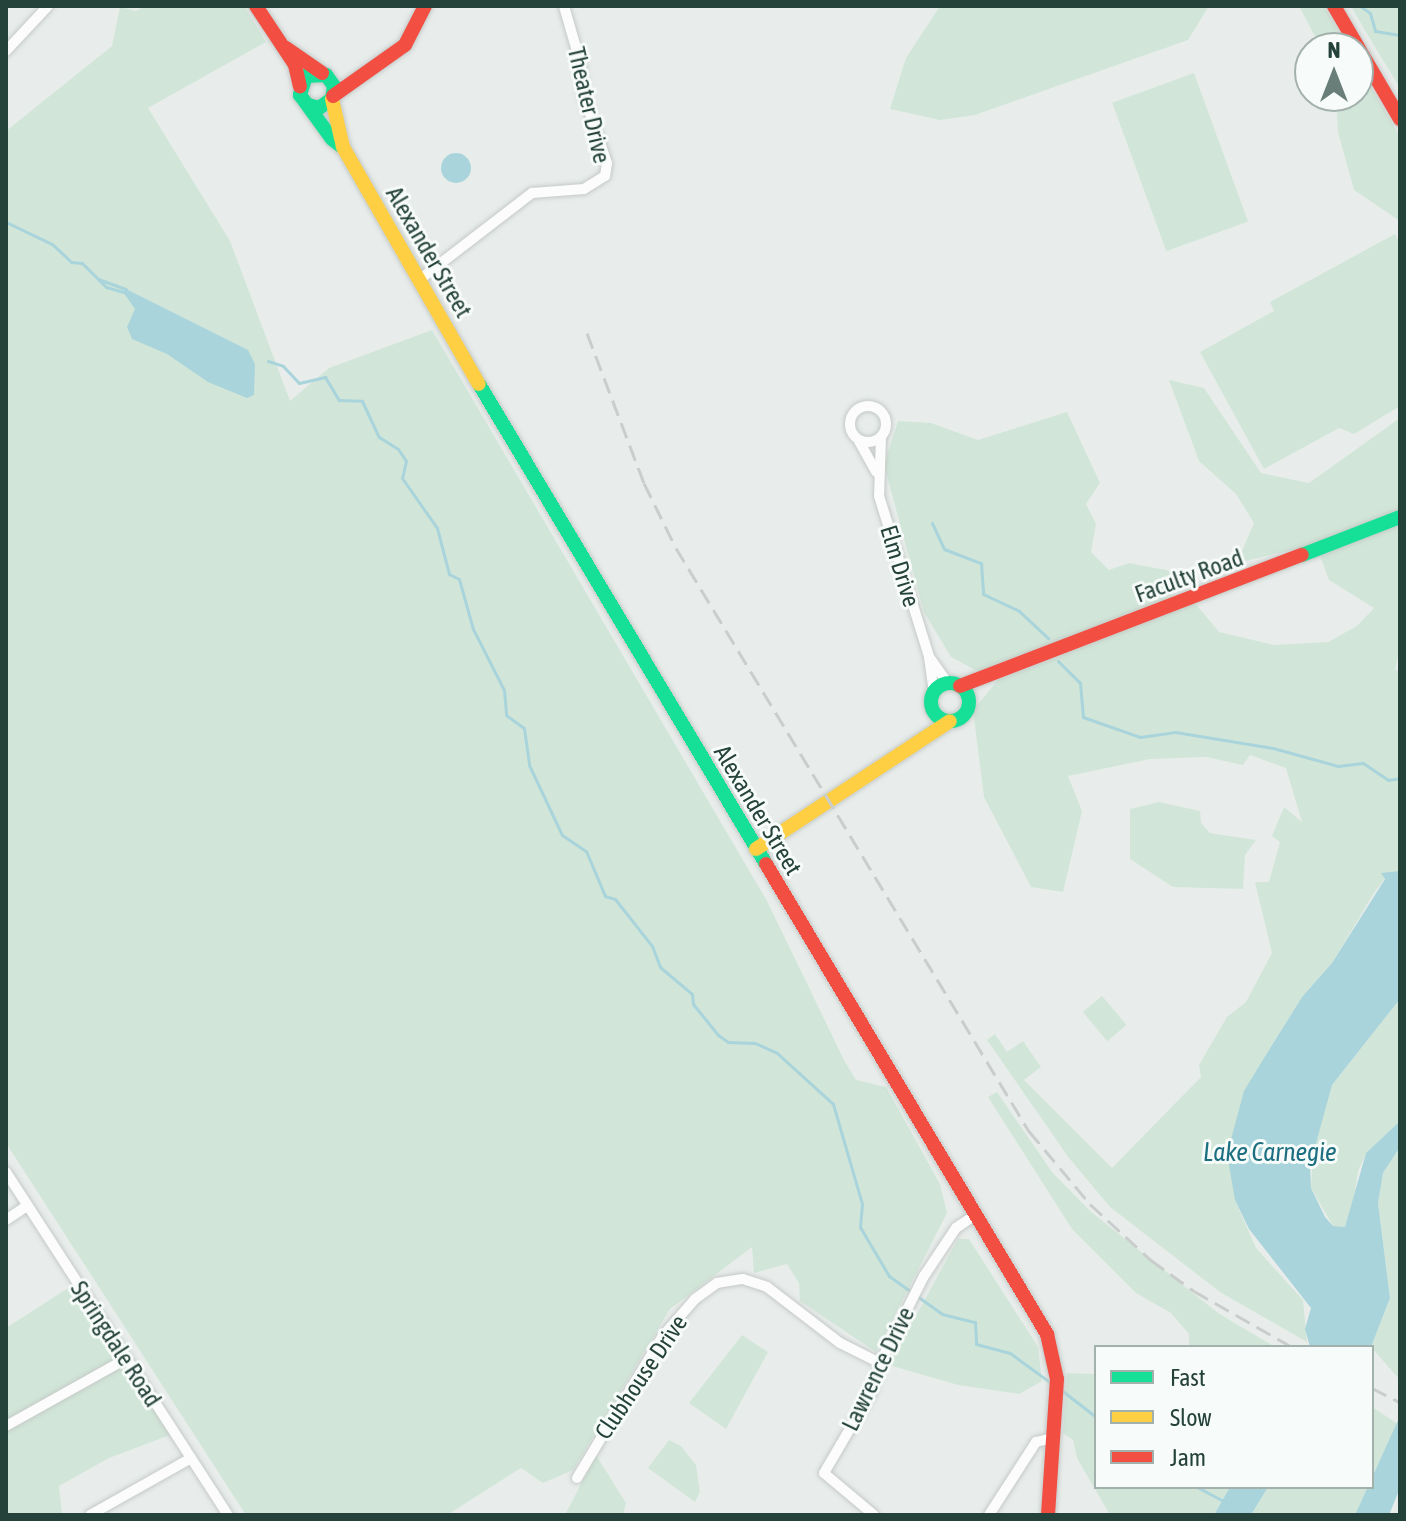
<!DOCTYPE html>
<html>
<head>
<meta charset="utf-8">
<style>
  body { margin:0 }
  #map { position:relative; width:1406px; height:1521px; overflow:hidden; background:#e8edeb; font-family:"Asap Condensed",sans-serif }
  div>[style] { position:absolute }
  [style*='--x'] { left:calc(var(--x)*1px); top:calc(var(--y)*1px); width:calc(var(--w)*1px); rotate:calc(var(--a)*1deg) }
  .green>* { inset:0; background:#d1e6d8; transform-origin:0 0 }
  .water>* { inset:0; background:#a9d4db }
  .round { border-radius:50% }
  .stream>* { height:3px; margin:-1.5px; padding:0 1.5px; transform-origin:1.5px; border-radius:1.5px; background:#a9d4db }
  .roads { filter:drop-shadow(0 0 2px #c5cac8) drop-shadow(0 0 2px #c5cac8) }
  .street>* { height:10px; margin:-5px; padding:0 5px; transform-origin:5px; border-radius:5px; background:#fcfcfc }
  .street>.ring { margin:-5px; padding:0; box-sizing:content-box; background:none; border:10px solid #fcfcfc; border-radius:50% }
  .fast>* { height:14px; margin:-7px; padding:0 7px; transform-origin:7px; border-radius:7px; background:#16e098 }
  .fast>.ring { margin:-7px; padding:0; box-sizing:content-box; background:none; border:14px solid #16e098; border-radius:50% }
  .slow>* { height:14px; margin:-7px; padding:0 7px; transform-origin:7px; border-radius:7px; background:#ffcf43 }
  .jam>* { height:14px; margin:-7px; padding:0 7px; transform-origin:7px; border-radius:7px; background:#f24e42 }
  .rail>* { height:3px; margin-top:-1.5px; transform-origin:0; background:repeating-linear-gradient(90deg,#c9cdcc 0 16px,transparent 0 24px) }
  span { translate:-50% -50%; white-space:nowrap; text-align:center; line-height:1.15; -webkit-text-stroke:6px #f7fbf9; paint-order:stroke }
  .street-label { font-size:24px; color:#24423a }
  .water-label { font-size:26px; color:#1c6f80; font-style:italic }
  .frame { position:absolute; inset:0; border:8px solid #24423a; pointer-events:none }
  .legend { position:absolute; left:1094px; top:1345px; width:280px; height:144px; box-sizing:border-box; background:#f7fbf9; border:2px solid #a3b1ad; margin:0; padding:10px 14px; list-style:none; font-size:24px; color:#24423a }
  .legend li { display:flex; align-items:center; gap:16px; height:40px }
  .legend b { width:40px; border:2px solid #a3b1ad }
  .north { position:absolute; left:1294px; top:32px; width:80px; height:80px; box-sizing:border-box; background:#f7fbf9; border:2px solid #a3b1ad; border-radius:50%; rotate:0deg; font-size:22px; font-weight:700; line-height:32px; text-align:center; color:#24423a }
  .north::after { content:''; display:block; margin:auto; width:28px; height:36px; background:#697e78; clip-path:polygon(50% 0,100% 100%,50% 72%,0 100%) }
</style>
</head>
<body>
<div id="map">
  <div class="green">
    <div style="clip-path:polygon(145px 6px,244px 6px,266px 42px,148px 108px,230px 241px,290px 401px,329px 368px,432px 330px,767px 901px,844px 1060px,856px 1080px,886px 1087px,940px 1184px,947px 1213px,876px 1352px,800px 1301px,799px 1283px,787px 1264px,754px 1273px,752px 1247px,670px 1309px,573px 1470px,543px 1483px,521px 1468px,447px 1515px,246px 1515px,6px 1143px,6px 131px,112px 46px,120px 7px,136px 11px)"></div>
    <div style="clip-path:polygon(940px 6px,1209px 6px,1188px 40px,975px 115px,940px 120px,890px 109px,906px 58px)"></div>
    <div style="clip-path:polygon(1299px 6px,1324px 6px,1348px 48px,1321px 48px)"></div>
    <div style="clip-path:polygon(1351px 6px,1400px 6px,1400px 88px,1364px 29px)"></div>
    <div style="clip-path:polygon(1358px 65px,1400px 137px,1400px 221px,1354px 190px,1338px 132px,1336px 96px,1358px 96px)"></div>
    <div style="left:1194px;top:73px;width:158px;height:87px;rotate:70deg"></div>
    <div style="clip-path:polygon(1395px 234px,1400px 244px,1400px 406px,1354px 434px,1339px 428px,1264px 469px,1200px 352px,1274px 311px,1270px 302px)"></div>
    <div style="clip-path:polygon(1169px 380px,1204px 388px,1261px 473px,1309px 483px,1400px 418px,1400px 508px,1336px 539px,1237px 563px,1254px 523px,1236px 494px,1199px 461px)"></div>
    <div style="clip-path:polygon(1067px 412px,1100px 483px,1086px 504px,1096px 524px,1091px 552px,1109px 570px,1129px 563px,1176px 572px,1179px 589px,1160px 607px,981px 673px,951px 657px,924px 612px,884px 465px,898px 421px,931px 423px,978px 440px)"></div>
    <div style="clip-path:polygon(1400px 525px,1400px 648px,1395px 669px,1400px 673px,1400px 871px,1385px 878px,1374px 893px,1332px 963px,1302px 997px,1264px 1058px,1235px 1200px,1256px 1248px,1303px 1300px,1307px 1342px,1220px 1292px,1110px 1207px,1069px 1158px,987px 1040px,995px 1034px,1007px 1052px,1023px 1041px,1041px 1067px,1024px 1080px,1112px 1168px,1201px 1077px,1199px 1065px,1227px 1017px,1246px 1002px,1272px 953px,1255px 882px,1269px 882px,1280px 842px,1272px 836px,1284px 807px,1302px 822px,1286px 768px,1250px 755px,1243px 765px,1206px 757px,1150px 759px,1068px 776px,1082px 811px,1063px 892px,1031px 887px,984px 797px,973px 710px,998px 680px,1195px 603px,1219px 632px,1274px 645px,1328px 642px,1357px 626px,1374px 608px,1329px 580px,1320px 556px)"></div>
    <div style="clip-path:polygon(1159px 802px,1200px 811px,1201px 823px,1210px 833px,1256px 840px,1245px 855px,1243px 889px,1173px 887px,1130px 859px,1130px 809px)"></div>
    <div style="left:1102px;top:996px;width:38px;height:25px;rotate:50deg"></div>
    <div style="clip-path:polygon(1400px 999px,1400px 1121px,1366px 1153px,1358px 1171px,1351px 1219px,1345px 1227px,1333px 1226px,1311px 1188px,1314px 1136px,1332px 1085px)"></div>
    <div style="clip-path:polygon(997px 1092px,1052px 1172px,1090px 1211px,1218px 1313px,1275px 1347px,1189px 1347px,1189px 1334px,1171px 1313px,1136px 1293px,1072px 1229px,988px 1097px)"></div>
    <div style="clip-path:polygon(1400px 1147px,1400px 1380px,1371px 1347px,1390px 1298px,1378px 1203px,1383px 1173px)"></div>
    <div style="clip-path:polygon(958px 1239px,969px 1239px,1038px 1347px,1042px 1381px,1019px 1394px,958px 1385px,889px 1365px)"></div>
    <div style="clip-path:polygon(73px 1285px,170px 1435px,109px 1458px,59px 1486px,62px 1515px,6px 1515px,6px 1328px)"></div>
    <div style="clip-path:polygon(742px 1335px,768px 1352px,726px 1429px,689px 1403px)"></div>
    <div style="clip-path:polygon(1067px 1373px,1096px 1374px,1096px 1487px,1230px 1487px,1214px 1515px,1110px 1515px,1077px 1458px,1073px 1440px,1063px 1433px)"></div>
    <div style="clip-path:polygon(1372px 1407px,1398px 1424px,1372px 1477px)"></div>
    <div style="clip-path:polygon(669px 1440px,681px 1446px,696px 1465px,700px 1492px,695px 1502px,648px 1468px)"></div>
    <div style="clip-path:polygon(596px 1455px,626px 1503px,623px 1515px,565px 1515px)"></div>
    <div style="clip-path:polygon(1268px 1487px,1368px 1487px,1355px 1515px,1251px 1515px)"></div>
  </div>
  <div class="water">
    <div class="round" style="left:441px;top:153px;width:30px;height:30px"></div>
    <div style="clip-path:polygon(126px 289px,248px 350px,255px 364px,254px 395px,247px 398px,208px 382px,167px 354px,132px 339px,127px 327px,135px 309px,123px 292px)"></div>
    <div style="clip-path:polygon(1400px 871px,1400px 999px,1332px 1085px,1310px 1165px,1311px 1188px,1325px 1217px,1333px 1226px,1345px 1227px,1366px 1153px,1400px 1121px,1400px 1147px,1383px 1173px,1378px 1203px,1390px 1298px,1371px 1347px,1310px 1347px,1305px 1329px,1311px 1308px,1249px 1229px,1235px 1200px,1227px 1154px,1244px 1091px,1264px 1058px,1302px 997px,1332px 963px,1385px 879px,1381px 873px)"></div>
    <div style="clip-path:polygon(1400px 1416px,1400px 1488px,1389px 1515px,1355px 1515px)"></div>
    <div style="clip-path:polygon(1230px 1487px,1268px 1487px,1251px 1515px,1214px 1515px)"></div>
  </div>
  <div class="stream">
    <div style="--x:1360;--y:6;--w:12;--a:35"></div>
    <div style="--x:1370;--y:13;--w:19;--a:74"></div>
    <div style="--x:1375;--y:31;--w:25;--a:9"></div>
    <div style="--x:6;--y:222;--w:51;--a:25.6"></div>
    <div style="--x:52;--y:244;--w:26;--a:43"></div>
    <div style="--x:71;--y:262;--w:11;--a:5"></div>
    <div style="--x:82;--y:263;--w:34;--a:45"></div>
    <div style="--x:106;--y:287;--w:18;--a:16"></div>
    <div style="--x:98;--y:279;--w:30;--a:20"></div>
    <div style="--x:268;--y:361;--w:16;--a:18"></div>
    <div style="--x:283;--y:366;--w:23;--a:47"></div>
    <div style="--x:299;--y:383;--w:27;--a:-13"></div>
    <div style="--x:325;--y:377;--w:27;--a:59"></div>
    <div style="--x:339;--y:400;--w:23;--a:2"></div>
    <div style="--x:362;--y:401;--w:40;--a:65"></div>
    <div style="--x:379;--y:437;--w:22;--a:32"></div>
    <div style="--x:398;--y:449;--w:14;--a:56"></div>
    <div style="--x:406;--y:461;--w:17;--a:103"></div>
    <div style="--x:402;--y:478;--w:61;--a:55"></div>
    <div style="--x:437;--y:528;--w:48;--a:75.4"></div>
    <div style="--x:449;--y:574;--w:11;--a:27"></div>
    <div style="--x:459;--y:579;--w:52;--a:74.4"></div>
    <div style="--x:473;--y:629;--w:68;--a:63.1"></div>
    <div style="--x:504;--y:690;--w:25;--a:85"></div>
    <div style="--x:506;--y:715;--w:22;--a:36"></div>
    <div style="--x:524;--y:728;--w:37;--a:82"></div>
    <div style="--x:529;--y:765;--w:77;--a:64.8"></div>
    <div style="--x:562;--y:835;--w:29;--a:34"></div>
    <div style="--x:586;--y:851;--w:49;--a:67.1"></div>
    <div style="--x:605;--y:896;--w:10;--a:17"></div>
    <div style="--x:615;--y:899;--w:60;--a:51.8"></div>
    <div style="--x:652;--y:946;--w:22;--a:69"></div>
    <div style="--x:660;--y:967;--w:42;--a:40.2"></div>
    <div style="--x:692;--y:994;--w:10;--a:84"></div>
    <div style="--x:693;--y:1004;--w:40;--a:51"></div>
    <div style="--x:718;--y:1035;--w:12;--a:35"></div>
    <div style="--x:728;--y:1042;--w:27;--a:2"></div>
    <div style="--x:755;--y:1043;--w:24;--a:24"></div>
    <div style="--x:777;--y:1053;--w:76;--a:42.3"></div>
    <div style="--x:833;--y:1104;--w:104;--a:73.8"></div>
    <div style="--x:862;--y:1204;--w:23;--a:95"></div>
    <div style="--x:860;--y:1227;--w:57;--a:59.4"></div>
    <div style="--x:889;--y:1276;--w:65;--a:35.6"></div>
    <div style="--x:942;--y:1314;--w:34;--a:14"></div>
    <div style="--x:975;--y:1322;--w:22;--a:87"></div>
    <div style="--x:976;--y:1344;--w:35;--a:15"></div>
    <div style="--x:1010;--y:1353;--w:51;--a:36.2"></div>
    <div style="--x:932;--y:523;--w:29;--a:65"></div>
    <div style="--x:944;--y:549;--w:40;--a:21"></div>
    <div style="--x:981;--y:563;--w:31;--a:86"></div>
    <div style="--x:983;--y:594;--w:40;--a:25"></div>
    <div style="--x:1019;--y:611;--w:40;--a:43"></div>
    <div style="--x:1058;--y:661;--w:31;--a:45"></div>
    <div style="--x:1080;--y:683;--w:34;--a:85"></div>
    <div style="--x:1083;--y:717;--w:60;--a:19.3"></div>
    <div style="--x:1140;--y:737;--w:35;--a:-8"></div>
    <div style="--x:1175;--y:732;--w:99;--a:9.3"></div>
    <div style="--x:1273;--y:748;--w:67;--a:15.5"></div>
    <div style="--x:1338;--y:766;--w:25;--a:-7"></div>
    <div style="--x:1363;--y:763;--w:30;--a:34"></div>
    <div style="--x:1388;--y:780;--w:12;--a:-9"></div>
    <div style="--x:1060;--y:1389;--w:46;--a:37.9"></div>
    <div style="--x:1197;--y:1487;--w:32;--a:28"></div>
    <div style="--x:1145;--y:1514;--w:1;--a:90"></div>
  </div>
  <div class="roads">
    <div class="street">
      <div style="--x:6;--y:51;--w:62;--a:-47"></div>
      <div style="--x:419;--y:280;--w:143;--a:-37.6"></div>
      <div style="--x:532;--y:193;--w:52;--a:-4.4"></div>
      <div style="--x:584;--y:189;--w:25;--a:-32"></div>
      <div style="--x:605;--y:176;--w:13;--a:-81"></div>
      <div style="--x:607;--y:163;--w:71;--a:-108.9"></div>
      <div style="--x:584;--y:96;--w:31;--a:-96"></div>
      <div style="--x:581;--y:65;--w:61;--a:-106.1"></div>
      <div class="ring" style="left:850px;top:406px;width:26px;height:26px"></div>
      <div style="--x:881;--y:437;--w:59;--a:91.9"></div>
      <div style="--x:879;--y:496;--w:169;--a:72.7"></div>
      <div style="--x:929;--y:657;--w:35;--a:82"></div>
      <div style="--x:859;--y:441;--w:35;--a:61"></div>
      <div style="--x:930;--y:658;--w:32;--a:55"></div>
      <div style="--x:6;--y:1172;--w:409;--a:57.1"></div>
      <div style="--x:6;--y:1220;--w:25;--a:-34"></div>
      <div style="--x:6;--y:1426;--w:137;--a:-29.2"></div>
      <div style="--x:577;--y:1478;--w:165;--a:-58.9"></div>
      <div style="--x:662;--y:1337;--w:50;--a:-49"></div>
      <div style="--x:695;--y:1299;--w:27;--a:-36"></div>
      <div style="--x:717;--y:1283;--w:26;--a:-9"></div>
      <div style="--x:743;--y:1279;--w:25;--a:18"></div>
      <div style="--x:767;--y:1287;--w:92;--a:37.5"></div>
      <div style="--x:840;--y:1343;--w:45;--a:26.6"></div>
      <div style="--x:90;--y:1515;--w:116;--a:-29.4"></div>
      <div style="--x:874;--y:1515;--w:65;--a:-140"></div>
      <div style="--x:824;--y:1473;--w:93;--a:-59.6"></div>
      <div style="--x:871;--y:1393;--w:38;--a:-72"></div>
      <div style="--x:883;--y:1357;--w:91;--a:-63.2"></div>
      <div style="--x:924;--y:1276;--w:58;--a:-56.3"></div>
      <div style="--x:956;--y:1228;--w:22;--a:-34"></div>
      <div style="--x:989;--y:1515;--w:87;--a:-57.2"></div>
      <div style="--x:1036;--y:1442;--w:18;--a:-13"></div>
    </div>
    <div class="fast">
      <div style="--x:308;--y:105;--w:11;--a:15"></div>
      <div style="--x:319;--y:108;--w:16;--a:-35"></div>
      <div style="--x:332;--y:99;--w:13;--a:-81"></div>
      <div style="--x:334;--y:86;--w:14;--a:-126"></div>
      <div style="--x:326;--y:75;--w:20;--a:177"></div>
      <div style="--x:306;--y:76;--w:20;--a:108"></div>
      <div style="--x:300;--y:95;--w:54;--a:54"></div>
      <div style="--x:332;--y:139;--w:11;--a:38"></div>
      <div style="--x:479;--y:384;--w:559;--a:59.12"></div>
      <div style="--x:1302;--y:555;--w:105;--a:-21.2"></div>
      <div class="ring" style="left:931px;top:683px;width:24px;height:24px"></div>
    </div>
    <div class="slow">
      <div style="--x:332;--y:99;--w:49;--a:77.1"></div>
      <div style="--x:343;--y:147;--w:273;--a:60.2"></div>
      <div style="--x:756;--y:849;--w:232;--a:-33.4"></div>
    </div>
    <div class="jam">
      <div style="--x:256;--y:6;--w:71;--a:56.5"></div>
      <div style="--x:295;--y:65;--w:22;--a:77"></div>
      <div style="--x:1334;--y:6;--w:131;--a:59.7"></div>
      <div style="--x:286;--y:48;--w:44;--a:34.8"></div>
      <div style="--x:333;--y:96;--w:88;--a:-35.3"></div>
      <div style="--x:405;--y:45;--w:44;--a:-62.9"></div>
      <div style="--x:960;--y:686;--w:366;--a:-21"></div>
      <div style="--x:766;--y:864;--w:548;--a:59.13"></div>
      <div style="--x:1047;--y:1334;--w:46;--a:77.5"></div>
      <div style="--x:1057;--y:1379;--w:136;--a:93.8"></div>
    </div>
  </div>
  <div class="rail">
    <div style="--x:587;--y:333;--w:160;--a:69.2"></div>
    <div style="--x:644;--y:483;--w:72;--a:63.8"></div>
    <div style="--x:676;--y:548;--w:682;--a:58.81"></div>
    <div style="--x:1029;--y:1131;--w:95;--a:50.1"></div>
    <div style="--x:1090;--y:1204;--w:83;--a:42.6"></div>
    <div style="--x:1151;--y:1260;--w:53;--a:35.8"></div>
    <div style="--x:1194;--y:1291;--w:113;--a:29.7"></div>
    <div style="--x:1372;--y:1388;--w:31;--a:27"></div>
  </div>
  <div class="street-label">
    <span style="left:589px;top:105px;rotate:77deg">Theater Drive</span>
    <span style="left:429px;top:252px;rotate:60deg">Alexander Street</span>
    <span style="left:900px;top:566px;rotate:73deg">Elm Drive</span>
    <span style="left:1189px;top:576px;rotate:-20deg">Faculty Road</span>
    <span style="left:758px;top:810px;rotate:59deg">Alexander Street</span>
    <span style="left:116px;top:1344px;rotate:57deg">Springdale Road</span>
    <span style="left:878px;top:1369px;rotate:-64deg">Lawrence Drive</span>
    <span style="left:641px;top:1377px;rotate:-56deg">Clubhouse Drive</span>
  </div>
  <div class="water-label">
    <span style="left:1270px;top:1153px">Lake Carnegie</span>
  </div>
  <div class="frame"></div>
  <ul class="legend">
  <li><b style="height:10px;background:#16e098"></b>Fast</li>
  <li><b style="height:10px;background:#ffcf43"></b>Slow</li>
  <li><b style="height:10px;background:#f24e42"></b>Jam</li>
  </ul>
  <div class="north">N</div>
</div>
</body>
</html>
